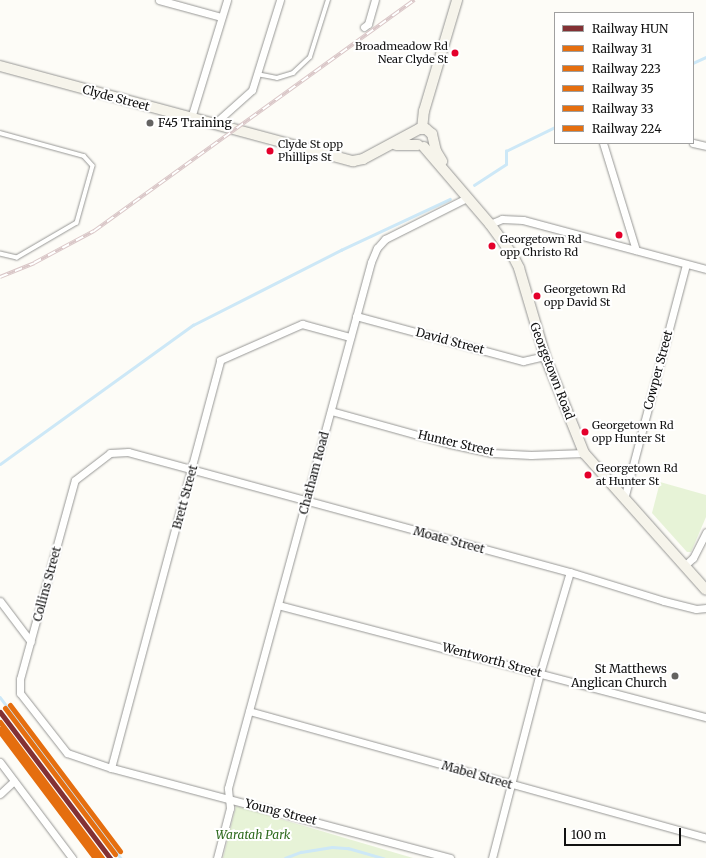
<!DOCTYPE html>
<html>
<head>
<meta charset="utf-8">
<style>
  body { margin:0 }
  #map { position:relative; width:706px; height:858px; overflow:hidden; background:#fdfcf7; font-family:Merriweather,serif }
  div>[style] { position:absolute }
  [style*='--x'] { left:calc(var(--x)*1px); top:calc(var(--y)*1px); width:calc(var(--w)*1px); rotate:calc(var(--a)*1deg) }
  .green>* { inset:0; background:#e7f3d7 }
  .stream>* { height:2.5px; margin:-1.25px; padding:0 1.25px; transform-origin:1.25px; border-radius:1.25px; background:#cde8f7 }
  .roads { filter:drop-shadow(0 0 1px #979795) drop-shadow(0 0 1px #979795) }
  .lane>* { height:3.5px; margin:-1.75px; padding:0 1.75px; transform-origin:1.75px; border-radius:1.75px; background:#fffffe }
  .street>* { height:7px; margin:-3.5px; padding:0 3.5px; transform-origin:3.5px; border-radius:3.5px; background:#fffffe }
  .secondary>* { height:10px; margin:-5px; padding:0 5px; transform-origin:5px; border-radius:5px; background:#f6f4eb }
  .rail>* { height:4px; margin-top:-2px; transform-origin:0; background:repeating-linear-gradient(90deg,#fff 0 8px,#d9c6c7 0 16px); box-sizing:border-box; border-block:1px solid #d9c6c7 }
  .rail-1>* { height:5px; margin:-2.5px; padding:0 2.5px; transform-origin:2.5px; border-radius:2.5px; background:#833134 }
  .rail-2>* { height:5px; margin:-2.5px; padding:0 2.5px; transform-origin:2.5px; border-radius:2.5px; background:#e56e0f }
  .rail-3>* { height:5px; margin:-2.5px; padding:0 2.5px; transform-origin:2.5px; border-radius:2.5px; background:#e56e0f }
  .rail-4>* { height:5px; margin:-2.5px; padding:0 2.5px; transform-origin:2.5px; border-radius:2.5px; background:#e56e0f }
  .rail-5>* { height:5px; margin:-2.5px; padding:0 2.5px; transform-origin:2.5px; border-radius:2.5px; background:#e56e0f }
  .rail-6>* { height:5px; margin:-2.5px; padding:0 2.5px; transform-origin:2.5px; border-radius:2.5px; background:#e56e0f }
  .dots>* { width:11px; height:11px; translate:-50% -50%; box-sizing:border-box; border:2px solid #fff; border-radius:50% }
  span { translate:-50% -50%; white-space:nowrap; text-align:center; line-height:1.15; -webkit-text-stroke:4px #fff; paint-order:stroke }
  .bus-label { font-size:11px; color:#111 }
  .right { translate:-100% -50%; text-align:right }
  .left { translate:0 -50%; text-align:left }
  .street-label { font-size:12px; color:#111 }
  .poi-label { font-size:12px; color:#111 }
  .park-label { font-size:12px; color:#2f6b1f; font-style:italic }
  .legend { position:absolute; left:554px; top:12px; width:140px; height:132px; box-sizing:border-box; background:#fff; border:1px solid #a0a0a0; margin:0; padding:5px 7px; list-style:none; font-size:12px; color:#111 }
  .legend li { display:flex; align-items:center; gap:8px; height:20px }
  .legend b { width:20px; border:1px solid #a0a0a0 }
  .scale { position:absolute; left:564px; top:828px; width:117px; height:18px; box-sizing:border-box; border:2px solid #111; border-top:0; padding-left:5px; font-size:12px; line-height:14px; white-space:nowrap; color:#111; -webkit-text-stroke:3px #fff; paint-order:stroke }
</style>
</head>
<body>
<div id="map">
  <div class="green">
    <div style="clip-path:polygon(660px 482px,706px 495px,706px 517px,691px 552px,687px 552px,652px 513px)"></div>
    <div style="clip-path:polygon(236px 806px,413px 858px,223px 858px)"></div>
  </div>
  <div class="stream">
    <div style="--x:693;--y:63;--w:14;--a:-25"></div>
    <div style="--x:474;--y:185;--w:38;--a:-33"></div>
    <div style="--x:506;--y:164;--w:13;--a:-90"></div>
    <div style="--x:506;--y:151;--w:55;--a:-26.1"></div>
    <div style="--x:0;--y:464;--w:238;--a:-35.8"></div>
    <div style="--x:193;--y:325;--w:166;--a:-26.9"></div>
    <div style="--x:341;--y:250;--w:120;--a:-25.1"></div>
    <div style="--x:0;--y:697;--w:201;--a:53.1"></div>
    <div style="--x:285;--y:858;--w:17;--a:-21"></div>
    <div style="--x:301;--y:852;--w:31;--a:-9"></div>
    <div style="--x:332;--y:847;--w:16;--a:4"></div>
    <div style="--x:348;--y:848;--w:37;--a:16"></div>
  </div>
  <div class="roads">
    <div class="lane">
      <div style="--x:257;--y:74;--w:20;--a:11"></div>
      <div style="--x:277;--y:78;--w:17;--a:-17"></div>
      <div style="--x:293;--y:73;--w:23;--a:-43"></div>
      <div style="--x:310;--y:57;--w:60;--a:-72.5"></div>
      <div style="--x:0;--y:133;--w:87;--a:15.3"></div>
      <div style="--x:84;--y:156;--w:13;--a:48"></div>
      <div style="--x:93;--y:166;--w:59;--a:105.7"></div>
      <div style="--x:77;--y:223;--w:69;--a:149.7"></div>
      <div style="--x:17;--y:258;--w:17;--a:-167"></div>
    </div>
    <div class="street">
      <div style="--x:159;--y:0;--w:64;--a:15.3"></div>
      <div style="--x:364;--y:27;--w:5;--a:-37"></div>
      <div style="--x:368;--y:24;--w:25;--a:-74"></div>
      <div style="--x:191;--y:118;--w:123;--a:-73"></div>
      <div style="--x:214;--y:124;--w:51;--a:-41.8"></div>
      <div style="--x:252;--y:90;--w:94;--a:-72.7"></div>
      <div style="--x:603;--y:143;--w:112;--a:72.9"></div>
      <div style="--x:693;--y:143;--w:13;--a:13"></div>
      <div style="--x:490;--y:224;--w:13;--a:-23"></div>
      <div style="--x:502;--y:219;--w:21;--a:3"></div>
      <div style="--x:523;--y:220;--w:189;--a:15"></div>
      <div style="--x:356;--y:316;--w:173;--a:15.1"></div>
      <div style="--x:523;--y:361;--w:23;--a:-13"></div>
      <div style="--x:331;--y:411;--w:123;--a:15.5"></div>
      <div style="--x:450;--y:444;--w:43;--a:12.1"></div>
      <div style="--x:492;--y:453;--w:39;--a:3"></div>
      <div style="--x:531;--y:455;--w:53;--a:-2.2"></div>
      <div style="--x:624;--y:499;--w:243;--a:-75.2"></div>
      <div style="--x:684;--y:566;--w:12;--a:-42"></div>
      <div style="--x:693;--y:558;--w:29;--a:-63"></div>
      <div style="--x:0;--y:601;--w:51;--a:52.9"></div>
      <div style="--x:278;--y:605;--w:442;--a:14.7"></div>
      <div style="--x:249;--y:711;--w:474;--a:15.5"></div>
      <div style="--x:0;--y:762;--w:120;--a:53.1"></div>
      <div style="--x:111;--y:768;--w:422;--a:-75"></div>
      <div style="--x:220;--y:360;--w:90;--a:-23.7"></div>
      <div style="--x:302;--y:324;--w:50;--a:15.2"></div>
      <div style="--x:0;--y:794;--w:19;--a:-43"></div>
      <div style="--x:217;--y:858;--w:52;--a:-75.4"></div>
      <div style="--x:230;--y:808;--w:20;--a:-96"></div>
      <div style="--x:228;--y:788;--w:545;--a:-74.79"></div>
      <div style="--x:371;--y:262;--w:15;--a:-67"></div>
      <div style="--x:377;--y:248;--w:12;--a:-48"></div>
      <div style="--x:385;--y:239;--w:92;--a:-26.6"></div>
      <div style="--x:450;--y:858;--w:351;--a:-165.1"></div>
      <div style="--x:111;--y:768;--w:46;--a:-161.2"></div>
      <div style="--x:67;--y:753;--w:76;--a:-128.1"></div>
      <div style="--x:20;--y:693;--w:14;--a:-90"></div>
      <div style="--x:20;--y:679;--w:206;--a:-74.6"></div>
      <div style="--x:75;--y:480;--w:44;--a:-37.6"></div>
      <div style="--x:110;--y:453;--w:18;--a:-3"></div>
      <div style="--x:128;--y:452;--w:458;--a:15.2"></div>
      <div style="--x:570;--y:572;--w:98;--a:17.1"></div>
      <div style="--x:664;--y:601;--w:33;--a:14"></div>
      <div style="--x:696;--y:609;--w:10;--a:-6"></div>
      <div style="--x:492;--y:858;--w:191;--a:-75.5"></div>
      <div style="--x:540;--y:673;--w:105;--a:-73.5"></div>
    </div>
    <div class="secondary">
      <div style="--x:0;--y:66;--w:366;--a:15.1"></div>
      <div style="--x:353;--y:161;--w:10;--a:-11"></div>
      <div style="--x:363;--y:159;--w:64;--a:-28.2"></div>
      <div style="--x:419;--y:129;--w:7;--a:0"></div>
      <div style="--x:426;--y:129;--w:8;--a:40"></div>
      <div style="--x:432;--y:134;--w:17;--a:77"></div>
      <div style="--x:436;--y:151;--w:12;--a:59"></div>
      <div style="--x:422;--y:129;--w:18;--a:-84"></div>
      <div style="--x:424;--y:111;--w:116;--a:-73.4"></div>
      <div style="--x:396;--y:145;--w:22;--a:0"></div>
      <div style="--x:424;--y:147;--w:101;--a:49.4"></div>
      <div style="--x:490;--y:224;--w:37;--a:54"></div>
      <div style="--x:512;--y:254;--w:16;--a:63"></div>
      <div style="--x:519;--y:268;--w:92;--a:73.5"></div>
      <div style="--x:545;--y:356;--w:105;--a:68.1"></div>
      <div style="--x:584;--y:453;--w:183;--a:48.3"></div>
    </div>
  </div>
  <div class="rail">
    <div style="--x:0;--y:277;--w:37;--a:-22"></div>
    <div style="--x:34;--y:263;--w:68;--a:-28.1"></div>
    <div style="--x:94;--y:231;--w:395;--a:-35.8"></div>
    <div style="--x:0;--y:725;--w:166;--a:53.3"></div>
  </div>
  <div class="rail-1">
    <div style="--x:0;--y:712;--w:183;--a:53"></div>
  </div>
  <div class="rail-2">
    <div style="--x:0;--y:722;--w:170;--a:53.1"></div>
  </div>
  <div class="rail-3">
    <div style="--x:5;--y:708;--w:183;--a:53"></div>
  </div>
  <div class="rail-4">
    <div style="--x:0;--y:732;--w:158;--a:53"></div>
  </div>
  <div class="rail-5">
    <div style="--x:10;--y:705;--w:183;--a:53"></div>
  </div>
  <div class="rail-6">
    <div style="--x:0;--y:729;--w:161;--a:53.1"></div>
  </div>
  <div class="dots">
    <div style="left:455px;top:53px;background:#e4002b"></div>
    <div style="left:150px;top:123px;background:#646362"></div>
    <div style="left:270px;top:151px;background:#e4002b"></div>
    <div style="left:619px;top:235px;background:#e4002b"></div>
    <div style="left:492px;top:246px;background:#e4002b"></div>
    <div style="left:537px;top:296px;background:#e4002b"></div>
    <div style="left:585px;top:432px;background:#e4002b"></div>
    <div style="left:588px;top:475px;background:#e4002b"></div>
    <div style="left:675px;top:676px;background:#646362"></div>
  </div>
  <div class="bus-label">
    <span class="right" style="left:448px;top:53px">Broadmeadow Rd<br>Near Clyde St</span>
    <span class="left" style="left:278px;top:151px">Clyde St opp<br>Phillips St</span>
    <span class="left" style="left:500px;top:246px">Georgetown Rd<br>opp Christo Rd</span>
    <span class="left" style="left:544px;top:296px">Georgetown Rd<br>opp David St</span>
    <span class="left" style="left:592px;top:432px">Georgetown Rd<br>opp Hunter St</span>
    <span class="left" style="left:596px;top:475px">Georgetown Rd<br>at Hunter St</span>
  </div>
  <div class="street-label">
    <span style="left:116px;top:98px;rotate:15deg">Clyde Street</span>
    <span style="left:450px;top:341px;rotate:15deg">David Street</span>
    <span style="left:658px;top:370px;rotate:-75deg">Cowper Street</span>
    <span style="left:552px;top:371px;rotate:69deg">Georgetown Road</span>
    <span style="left:456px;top:443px;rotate:13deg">Hunter Street</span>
    <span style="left:314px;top:473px;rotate:-75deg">Chatham Road</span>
    <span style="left:185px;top:497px;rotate:-75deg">Brett Street</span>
    <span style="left:449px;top:540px;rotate:15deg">Moate Street</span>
    <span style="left:47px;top:584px;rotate:-75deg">Collins Street</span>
    <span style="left:492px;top:660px;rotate:15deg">Wentworth Street</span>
    <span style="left:477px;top:775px;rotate:16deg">Mabel Street</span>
    <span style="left:281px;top:812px;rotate:14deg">Young Street</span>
  </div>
  <div class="poi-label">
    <span class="left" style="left:158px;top:123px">F45 Training</span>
    <span class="right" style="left:667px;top:676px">St Matthews<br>Anglican Church</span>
  </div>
  <div class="park-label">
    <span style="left:253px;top:835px">Waratah Park</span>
  </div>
  <ul class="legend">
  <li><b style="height:5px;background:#833134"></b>Railway HUN</li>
  <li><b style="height:5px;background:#e56e0f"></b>Railway 31</li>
  <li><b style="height:5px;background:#e56e0f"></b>Railway 223</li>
  <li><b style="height:5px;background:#e56e0f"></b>Railway 35</li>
  <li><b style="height:5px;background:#e56e0f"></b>Railway 33</li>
  <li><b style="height:5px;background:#e56e0f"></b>Railway 224</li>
  </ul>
  <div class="scale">100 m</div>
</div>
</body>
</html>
